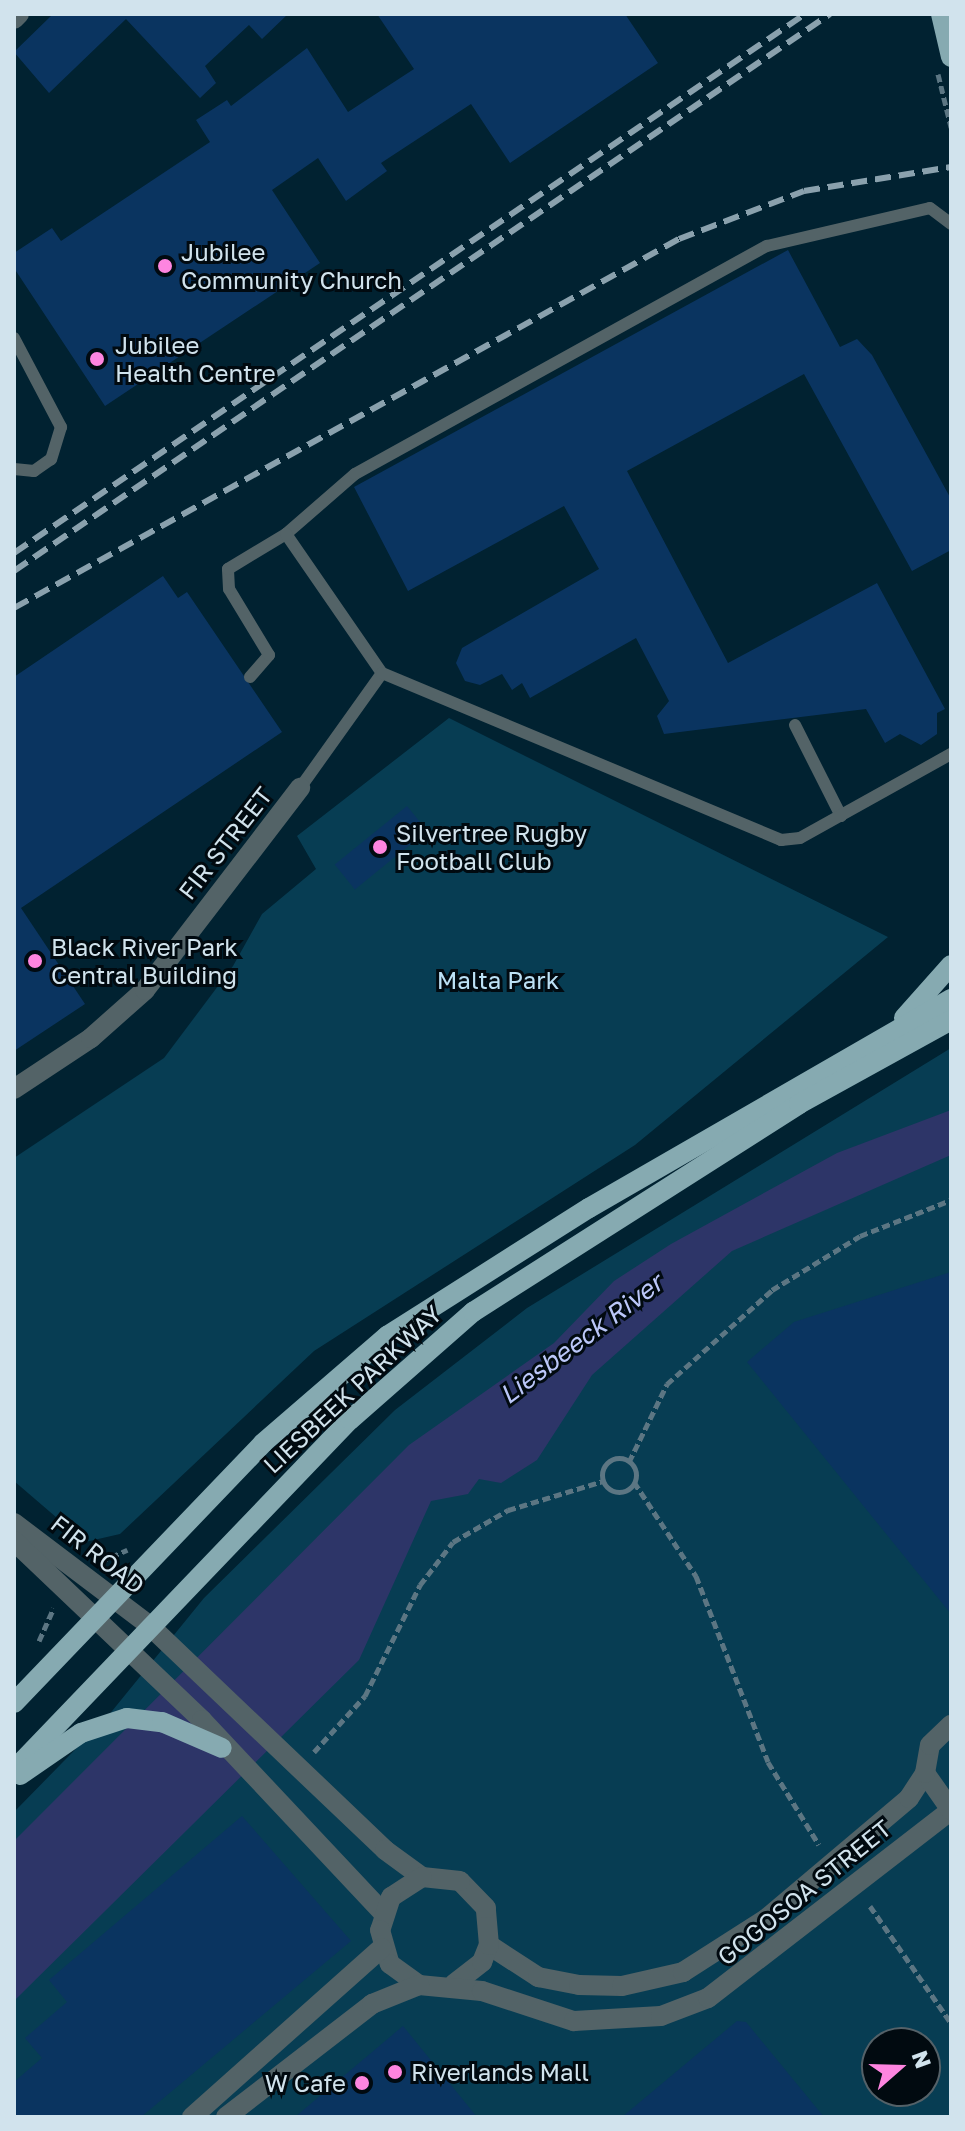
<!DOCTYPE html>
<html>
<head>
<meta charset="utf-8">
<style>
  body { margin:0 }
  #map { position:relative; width:965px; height:2131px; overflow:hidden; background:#012231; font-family:"Golos Text",sans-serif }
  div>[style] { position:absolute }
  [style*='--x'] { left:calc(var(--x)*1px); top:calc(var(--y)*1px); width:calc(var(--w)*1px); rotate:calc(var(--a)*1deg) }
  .green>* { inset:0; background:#073d53 }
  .water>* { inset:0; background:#2d3568 }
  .building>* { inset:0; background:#0a3460; transform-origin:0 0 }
  .path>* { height:5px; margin-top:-2.5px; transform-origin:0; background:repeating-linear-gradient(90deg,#5c7683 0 8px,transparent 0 12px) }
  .path>.ring { margin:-2.5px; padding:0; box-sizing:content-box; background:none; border:5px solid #5c7683; border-radius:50% }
  .service>* { height:12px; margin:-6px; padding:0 6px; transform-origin:6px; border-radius:6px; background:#536367 }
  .minor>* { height:20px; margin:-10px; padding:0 10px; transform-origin:10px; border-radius:10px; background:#536367 }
  .primary>* { height:20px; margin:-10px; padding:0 10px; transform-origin:10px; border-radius:10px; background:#86aab1 }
  .rail>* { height:6px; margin-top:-3px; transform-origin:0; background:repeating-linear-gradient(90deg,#8aa1ad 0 16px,transparent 0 24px) }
  .dots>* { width:22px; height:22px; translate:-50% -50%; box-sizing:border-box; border:4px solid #010a10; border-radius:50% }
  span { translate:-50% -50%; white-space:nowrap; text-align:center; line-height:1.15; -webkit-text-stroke:6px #010a10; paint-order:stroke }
  .poi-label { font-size:24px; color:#d1e3ed }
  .left { translate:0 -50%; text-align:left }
  .right { translate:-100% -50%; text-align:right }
  .street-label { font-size:24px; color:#d1e3ed }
  .park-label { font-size:24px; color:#bce1f5 }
  .water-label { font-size:26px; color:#bbc7f9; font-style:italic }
  .frame { position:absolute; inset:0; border:16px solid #d1e3ed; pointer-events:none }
  .north { position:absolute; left:861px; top:2027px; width:80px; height:80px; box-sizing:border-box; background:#010a10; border:2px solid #546168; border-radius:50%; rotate:70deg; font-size:22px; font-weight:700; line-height:32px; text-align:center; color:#d1e3ed }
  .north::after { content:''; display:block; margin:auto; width:28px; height:36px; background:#fe85e0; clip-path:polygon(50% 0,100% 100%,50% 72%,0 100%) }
</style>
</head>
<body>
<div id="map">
  <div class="green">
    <div style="clip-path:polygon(449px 718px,888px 937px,635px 1145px,314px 1351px,120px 1534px,85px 1542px,14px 1481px,14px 1158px,164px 1058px,233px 966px,262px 914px,316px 869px,297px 836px)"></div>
    <div style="clip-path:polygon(evenodd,951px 1048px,951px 2117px,14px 2117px,14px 1812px,108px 1716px,204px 1598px,395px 1410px,527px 1308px,951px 1048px,877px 2043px,925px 2043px,925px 2091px,877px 2091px,877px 2043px)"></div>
  </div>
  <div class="water">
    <div style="clip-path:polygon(951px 1110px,951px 1155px,732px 1251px,592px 1375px,537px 1460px,501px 1483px,479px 1479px,468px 1494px,431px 1501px,359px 1660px,14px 2001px,14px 1841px,409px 1445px,554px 1343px,614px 1281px,671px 1244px,837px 1153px)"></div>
  </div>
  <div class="building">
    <div style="clip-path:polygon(53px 14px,288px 14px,262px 39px,249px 25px,205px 66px,216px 83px,200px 98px,126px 19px,49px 93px,14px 52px)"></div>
    <div style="clip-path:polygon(377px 14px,625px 14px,658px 63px,510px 163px,471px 104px,381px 163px,387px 171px,346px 201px,318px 158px,272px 190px,320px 263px,105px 406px,14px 268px,14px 253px,52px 228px,61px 241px,210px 142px,196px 120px,227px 100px,231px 106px,307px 48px,348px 112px,414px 69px)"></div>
    <div style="clip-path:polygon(788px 250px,840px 347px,857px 339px,872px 355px,951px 499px,951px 550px,912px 571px,804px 374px,627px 471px,728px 663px,877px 583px,945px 709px,937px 713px,937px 734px,921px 745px,900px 734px,885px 743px,866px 709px,664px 734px,657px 716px,669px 701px,636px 638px,530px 698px,522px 683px,512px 690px,502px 674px,480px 685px,465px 681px,456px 663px,462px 648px,599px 569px,564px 506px,408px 591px,354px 487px)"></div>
    <div style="clip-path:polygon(163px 576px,178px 598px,187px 592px,282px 732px,21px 908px,85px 1004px,14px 1051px,14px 677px)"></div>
    <div style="left:407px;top:806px;width:32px;height:93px;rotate:51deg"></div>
    <div style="clip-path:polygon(951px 1272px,951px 1614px,747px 1362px,794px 1322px)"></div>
    <div style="clip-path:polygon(242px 1816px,351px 1941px,141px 2117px,14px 2117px,14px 2082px,42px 2058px,25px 2038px,67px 2002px,49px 1980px)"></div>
    <div style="clip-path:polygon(737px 2021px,746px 2022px,824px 2117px,622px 2117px)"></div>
    <div style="clip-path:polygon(403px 2026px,477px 2117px,295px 2117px)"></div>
  </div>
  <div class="path">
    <div style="--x:938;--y:74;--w:55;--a:76.2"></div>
    <div class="ring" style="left:602px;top:1458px;width:29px;height:29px"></div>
    <div style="--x:629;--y:1462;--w:87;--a:-64"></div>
    <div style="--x:667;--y:1384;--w:141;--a:-41.8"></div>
    <div style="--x:772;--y:1290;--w:103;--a:-31.5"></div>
    <div style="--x:860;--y:1236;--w:98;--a:-21.6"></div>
    <div style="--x:634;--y:1482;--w:113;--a:56.6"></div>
    <div style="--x:696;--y:1576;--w:199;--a:68.8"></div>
    <div style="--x:768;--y:1762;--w:97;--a:58.4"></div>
    <div style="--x:100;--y:1562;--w:30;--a:-24"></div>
    <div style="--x:39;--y:1641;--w:36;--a:-66"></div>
    <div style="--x:314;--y:1752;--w:76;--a:-47.7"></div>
    <div style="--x:365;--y:1696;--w:124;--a:-63.6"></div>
    <div style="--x:420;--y:1585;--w:54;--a:-52.5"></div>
    <div style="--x:453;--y:1542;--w:64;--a:-30.2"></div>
    <div style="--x:508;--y:1510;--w:99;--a:-17"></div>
    <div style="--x:870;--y:1906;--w:142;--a:55.3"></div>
  </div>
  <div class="service">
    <div style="--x:14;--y:338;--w:101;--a:62.2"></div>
    <div style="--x:61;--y:427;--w:34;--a:107"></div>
    <div style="--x:51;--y:459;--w:21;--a:145"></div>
    <div style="--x:34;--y:471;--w:20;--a:-174"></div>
    <div style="--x:286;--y:534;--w:91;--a:-41"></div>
    <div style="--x:355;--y:474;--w:471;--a:-29"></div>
    <div style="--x:767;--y:246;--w:167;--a:-13.1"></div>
    <div style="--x:930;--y:208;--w:26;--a:37"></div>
    <div style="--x:250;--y:677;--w:29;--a:-49"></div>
    <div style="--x:269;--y:655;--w:77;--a:-121.2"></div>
    <div style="--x:229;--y:589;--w:20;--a:-93"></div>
    <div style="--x:228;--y:569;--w:68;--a:-31.1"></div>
    <div style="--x:286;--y:534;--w:169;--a:55.4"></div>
    <div style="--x:795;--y:725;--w:102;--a:63.2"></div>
    <div style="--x:300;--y:788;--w:141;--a:-54.5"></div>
    <div style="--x:382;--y:673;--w:433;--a:22.7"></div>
    <div style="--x:781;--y:840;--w:19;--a:-6"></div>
    <div style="--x:800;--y:838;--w:173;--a:-29.1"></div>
  </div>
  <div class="minor">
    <div style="--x:14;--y:19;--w:7;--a:-45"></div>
    <div style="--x:14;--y:1089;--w:92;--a:-33.5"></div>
    <div style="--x:91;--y:1038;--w:72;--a:-41.6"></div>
    <div style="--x:145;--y:990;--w:255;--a:-52.5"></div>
    <div style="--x:14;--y:1523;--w:171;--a:37.1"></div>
    <div style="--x:150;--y:1626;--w:325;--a:43.6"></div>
    <div style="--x:385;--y:1850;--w:46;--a:36.1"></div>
    <div style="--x:14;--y:1541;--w:260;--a:43.6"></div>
    <div style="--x:202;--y:1720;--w:265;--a:46.8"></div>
    <div style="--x:489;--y:1945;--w:59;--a:33.1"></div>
    <div style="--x:538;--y:1977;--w:42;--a:11"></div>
    <div style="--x:579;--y:1985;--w:43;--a:1.3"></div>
    <div style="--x:622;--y:1986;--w:63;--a:-12.9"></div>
    <div style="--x:683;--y:1972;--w:98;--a:-32.6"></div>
    <div style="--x:766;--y:1919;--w:187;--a:-40.2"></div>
    <div style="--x:909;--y:1798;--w:30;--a:-57"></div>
    <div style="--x:454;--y:1984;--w:36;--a:-38"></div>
    <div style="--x:482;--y:1962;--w:18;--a:-68"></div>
    <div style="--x:489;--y:1945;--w:37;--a:-95"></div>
    <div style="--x:486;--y:1908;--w:37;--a:-134"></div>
    <div style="--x:460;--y:1881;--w:38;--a:-174"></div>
    <div style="--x:422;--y:1877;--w:37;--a:147"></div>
    <div style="--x:391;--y:1897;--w:35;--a:108"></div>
    <div style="--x:380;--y:1930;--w:35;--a:74"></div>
    <div style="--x:390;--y:1964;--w:36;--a:36"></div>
    <div style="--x:419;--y:1985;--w:63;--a:5.4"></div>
    <div style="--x:482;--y:1991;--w:97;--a:18.1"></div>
    <div style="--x:574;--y:2021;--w:87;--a:-3.3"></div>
    <div style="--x:661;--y:2016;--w:50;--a:-21"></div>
    <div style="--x:708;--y:1998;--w:307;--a:-37.7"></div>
    <div style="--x:951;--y:1810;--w:45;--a:-125.1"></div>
    <div style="--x:925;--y:1773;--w:28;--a:-80"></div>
    <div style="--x:930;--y:1745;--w:29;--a:-44"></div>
    <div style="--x:192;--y:2117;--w:254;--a:-41.7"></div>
    <div style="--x:226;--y:2117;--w:185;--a:-37.7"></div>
    <div style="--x:372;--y:2004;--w:51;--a:-22"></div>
  </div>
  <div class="primary">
    <div style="--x:941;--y:14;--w:44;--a:76.9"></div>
    <div style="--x:904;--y:1018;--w:71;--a:-48.4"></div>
    <div style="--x:14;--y:1703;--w:360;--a:-46.2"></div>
    <div style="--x:263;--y:1443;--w:164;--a:-40.8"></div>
    <div style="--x:387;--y:1336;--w:239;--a:-32.4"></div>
    <div style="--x:589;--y:1208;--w:418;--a:-30"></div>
    <div style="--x:14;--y:1770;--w:485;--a:-46.2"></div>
    <div style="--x:350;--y:1420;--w:164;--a:-41.3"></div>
    <div style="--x:473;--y:1312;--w:387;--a:-32.5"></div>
    <div style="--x:799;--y:1104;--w:174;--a:-28.9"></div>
    <div style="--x:20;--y:1775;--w:74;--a:-34.5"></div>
    <div style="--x:81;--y:1733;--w:48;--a:-18.1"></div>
    <div style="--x:127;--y:1718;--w:35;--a:7"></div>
    <div style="--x:162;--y:1722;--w:65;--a:23.4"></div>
  </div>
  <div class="rail">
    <div style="--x:14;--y:553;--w:957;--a:-34.27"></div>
    <div style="--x:14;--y:571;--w:988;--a:-34.32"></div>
    <div style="--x:14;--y:608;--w:761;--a:-29.03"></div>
    <div style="--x:679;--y:239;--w:134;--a:-21"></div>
    <div style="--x:804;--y:191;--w:149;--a:-9.3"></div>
  </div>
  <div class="dots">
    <div style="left:165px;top:266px;background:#fe85e0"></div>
    <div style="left:97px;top:359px;background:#fe85e0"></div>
    <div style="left:380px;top:847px;background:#fe85e0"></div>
    <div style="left:35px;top:961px;background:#fe85e0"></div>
    <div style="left:395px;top:2072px;background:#fe85e0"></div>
    <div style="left:362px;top:2083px;background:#fe85e0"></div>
  </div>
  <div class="poi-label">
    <span class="left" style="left:181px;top:266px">Jubilee<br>Community Church</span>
    <span class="left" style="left:115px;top:359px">Jubilee<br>Health Centre</span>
    <span class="left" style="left:396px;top:847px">Silvertree Rugby<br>Football Club</span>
    <span class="left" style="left:51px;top:961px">Black River Park<br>Central Building</span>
    <span class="left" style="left:411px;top:2072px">Riverlands Mall</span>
    <span class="right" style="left:346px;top:2083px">W Cafe</span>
  </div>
  <div class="street-label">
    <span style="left:225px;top:843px;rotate:-52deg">FIR STREET</span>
    <span style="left:352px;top:1389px;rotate:-43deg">LIESBEEK PARKWAY</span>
    <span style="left:98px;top:1554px;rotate:38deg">FIR ROAD</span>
    <span style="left:804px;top:1892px;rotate:-39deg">GOGOSOA STREET</span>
  </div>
  <div class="park-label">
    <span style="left:498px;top:980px">Malta Park</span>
  </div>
  <div class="water-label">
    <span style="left:581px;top:1339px;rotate:-37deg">Liesbeeck River</span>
  </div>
  <div class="frame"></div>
  <div class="north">N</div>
</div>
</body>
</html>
